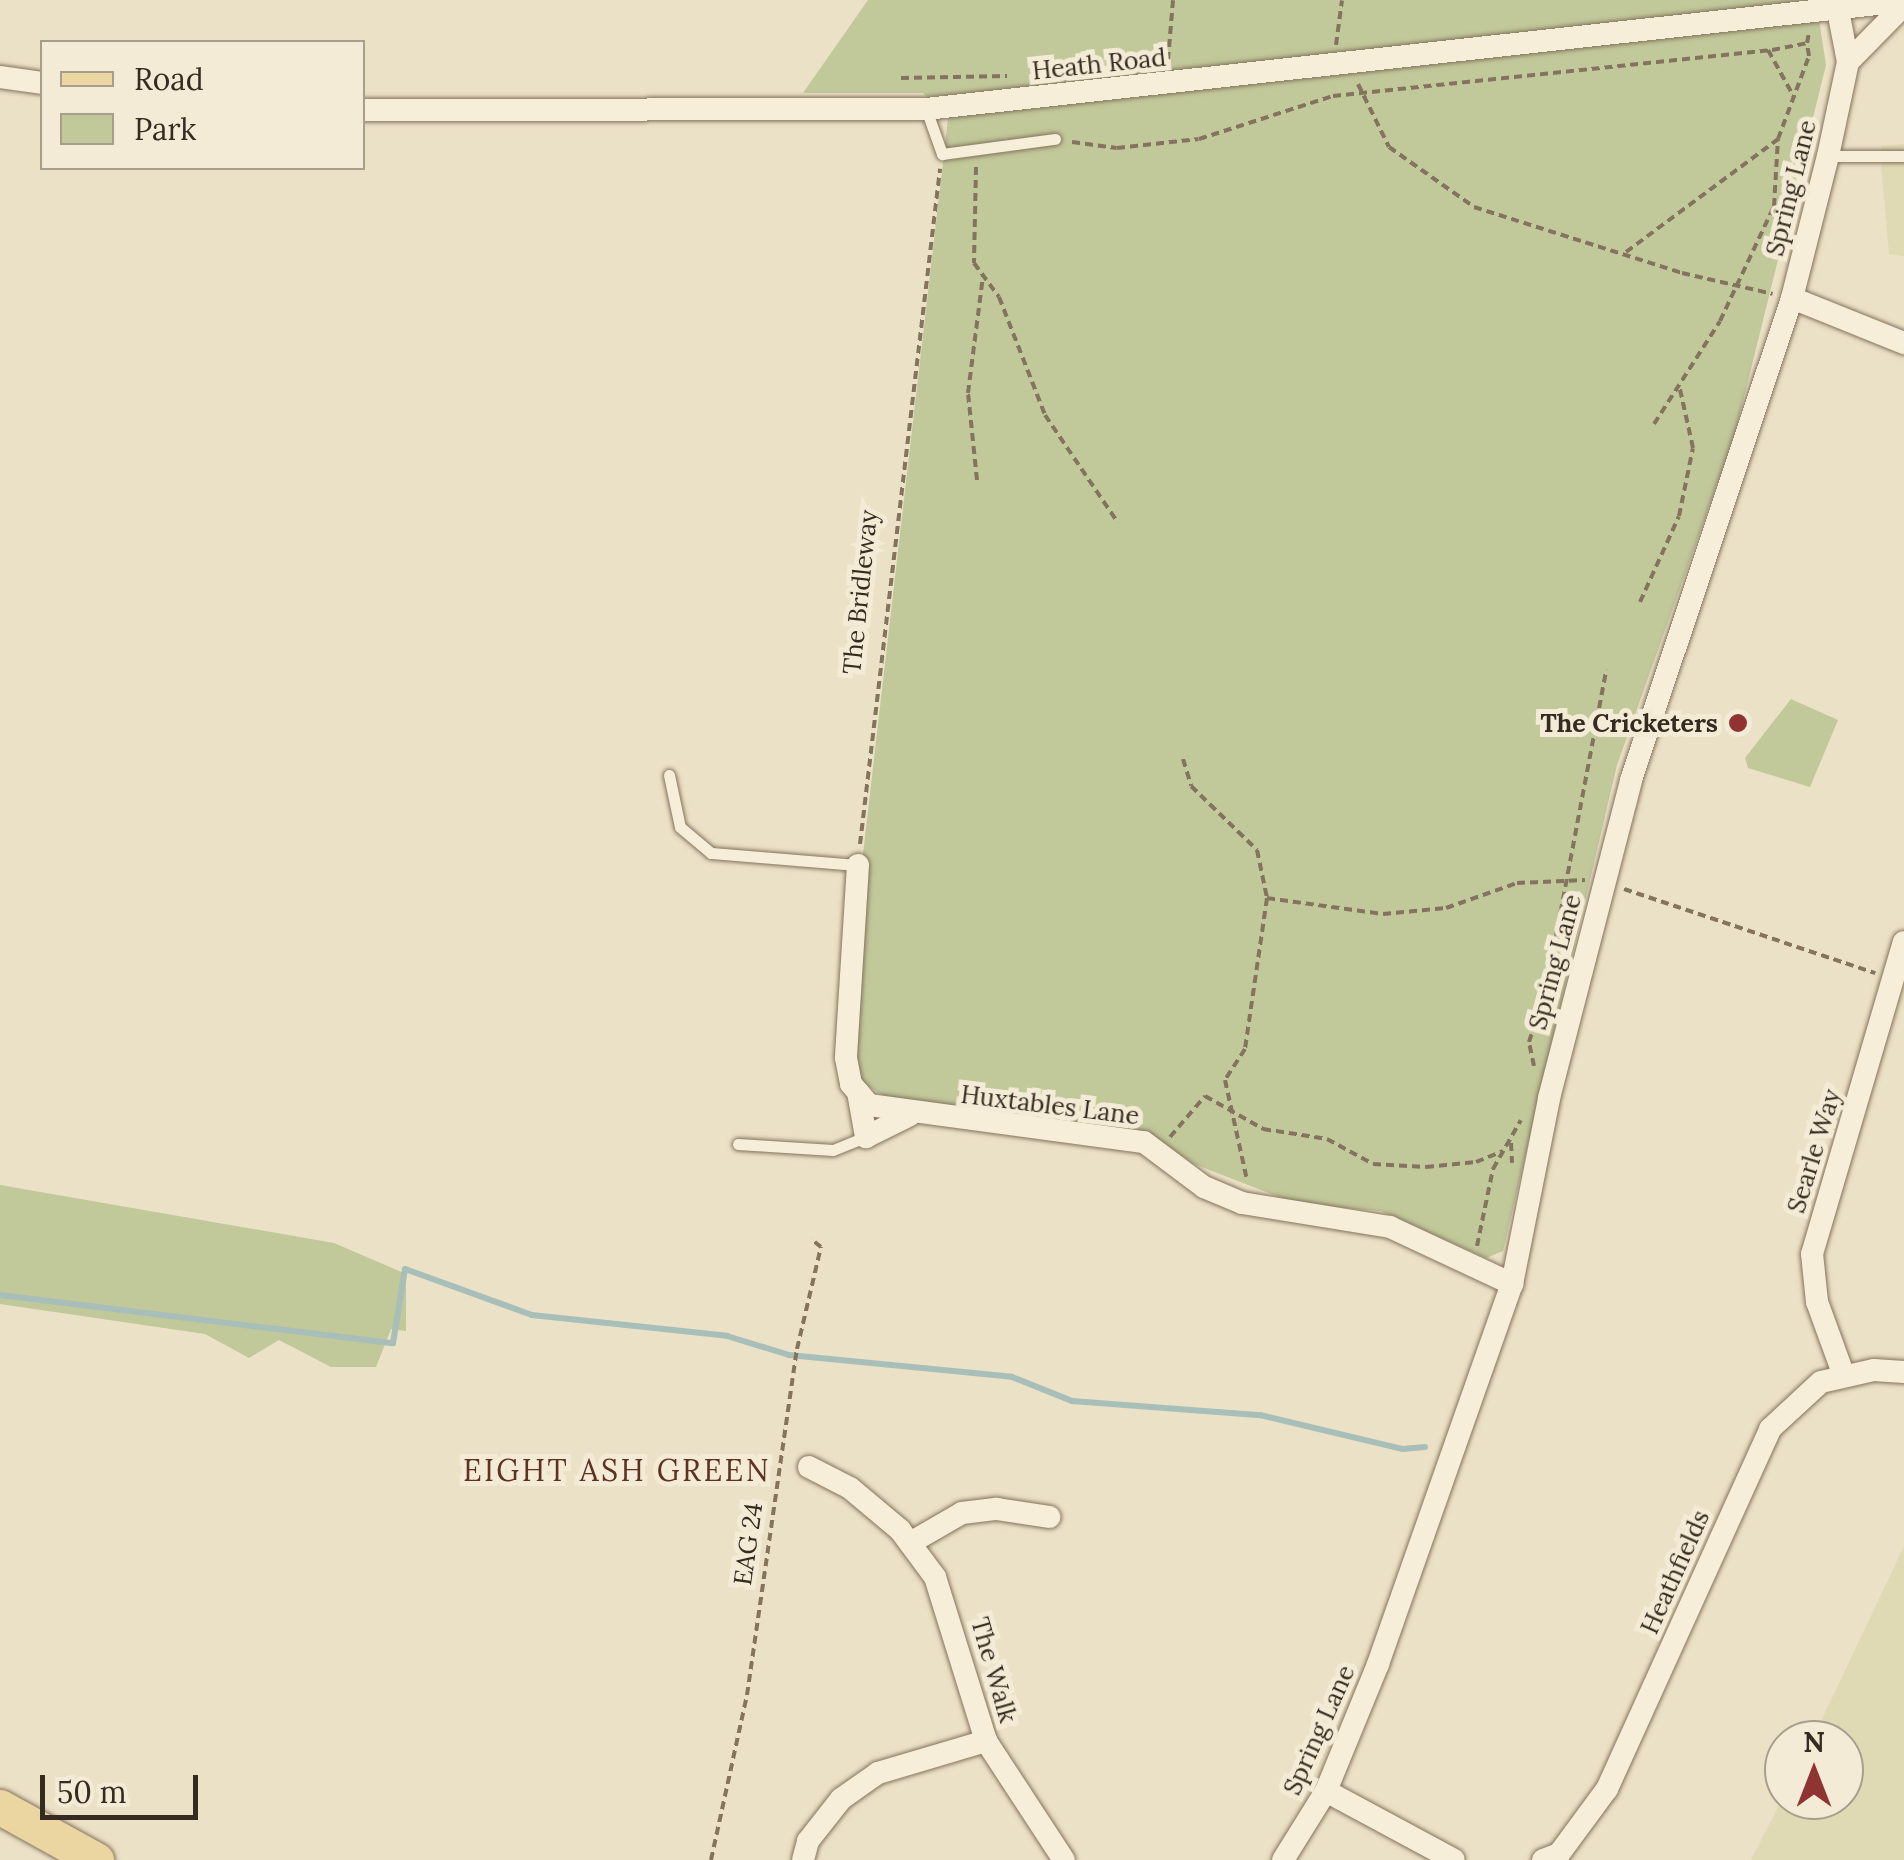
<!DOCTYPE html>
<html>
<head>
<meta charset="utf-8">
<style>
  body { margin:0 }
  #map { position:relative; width:1904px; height:1860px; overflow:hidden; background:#ebe1c6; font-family:Lora,serif }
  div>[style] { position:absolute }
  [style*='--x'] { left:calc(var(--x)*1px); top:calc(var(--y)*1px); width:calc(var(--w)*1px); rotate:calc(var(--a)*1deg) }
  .farmland>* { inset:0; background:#e0dab4 }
  .green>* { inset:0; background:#c1c89a }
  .stream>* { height:6px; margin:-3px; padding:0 3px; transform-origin:3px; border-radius:3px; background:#a7bfb8 }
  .path>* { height:4px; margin-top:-2px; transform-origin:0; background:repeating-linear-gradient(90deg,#84735d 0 8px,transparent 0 13px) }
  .roads { filter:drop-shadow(0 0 2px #84735d) drop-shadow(0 0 2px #84735d) }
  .service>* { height:11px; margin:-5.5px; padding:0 5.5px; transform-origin:5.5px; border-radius:5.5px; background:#f6eed8 }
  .minor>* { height:22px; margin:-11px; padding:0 11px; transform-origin:11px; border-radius:11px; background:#f6eed8 }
  .primary>* { height:35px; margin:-17.5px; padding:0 17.5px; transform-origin:17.5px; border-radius:17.5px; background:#ebd6a1 }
  .dots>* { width:28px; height:28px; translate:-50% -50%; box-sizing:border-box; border:5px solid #f3ebd5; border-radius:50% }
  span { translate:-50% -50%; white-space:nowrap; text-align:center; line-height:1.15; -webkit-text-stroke:10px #f3ebd5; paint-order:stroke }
  .street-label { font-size:25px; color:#362b20 }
  .poi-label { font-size:25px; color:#362b20; font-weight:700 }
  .right { translate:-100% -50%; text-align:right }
  .quarter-label { font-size:30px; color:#5f3122; letter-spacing:2.5px }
  .legend { position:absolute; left:40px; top:40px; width:325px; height:130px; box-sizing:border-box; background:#f3ebd5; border:2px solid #a79e8d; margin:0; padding:12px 18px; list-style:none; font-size:30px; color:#362b20 }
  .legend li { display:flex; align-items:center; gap:20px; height:50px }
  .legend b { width:50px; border:2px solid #a79e8d }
  .north { position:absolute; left:1764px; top:1720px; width:100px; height:100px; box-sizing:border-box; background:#f3ebd5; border:2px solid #a79e8d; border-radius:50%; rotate:0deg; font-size:28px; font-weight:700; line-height:40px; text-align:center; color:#362b20 }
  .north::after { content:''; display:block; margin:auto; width:35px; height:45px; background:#8f3432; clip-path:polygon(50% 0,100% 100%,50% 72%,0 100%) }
  .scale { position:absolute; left:40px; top:1775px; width:158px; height:45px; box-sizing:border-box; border:5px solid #362b20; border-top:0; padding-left:12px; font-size:30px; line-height:35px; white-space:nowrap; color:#362b20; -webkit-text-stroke:8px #f3ebd5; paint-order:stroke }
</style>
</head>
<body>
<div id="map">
  <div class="farmland">
    <div style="clip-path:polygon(1904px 144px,1904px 256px,1889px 254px,1881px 165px,1881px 146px)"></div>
    <div style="clip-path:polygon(1904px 1546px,1904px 1860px,1751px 1860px,1784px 1795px,1784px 1800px,1844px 1800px,1844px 1740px,1812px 1740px)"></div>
  </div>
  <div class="green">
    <div style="clip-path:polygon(868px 0,1816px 0,1826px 65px,1735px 434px,1617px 765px,1503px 1251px,1486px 1258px,1381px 1211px,1297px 1204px,1194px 1164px,1147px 1132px,887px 1098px,857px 1079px,860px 880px,948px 119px,923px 93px,803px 93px)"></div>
    <div style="clip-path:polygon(1791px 699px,1838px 720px,1810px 787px,1748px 768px,1745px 758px)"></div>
    <div style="clip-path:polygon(0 1185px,334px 1243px,406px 1274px,406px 1331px,391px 1329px,376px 1367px,331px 1367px,279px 1340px,249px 1358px,205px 1334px,0 1304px)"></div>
  </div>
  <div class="stream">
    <div style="--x:0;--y:1295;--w:396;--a:7"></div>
    <div style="--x:393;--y:1343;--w:75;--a:-80.8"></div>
    <div style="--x:405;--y:1269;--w:135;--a:19.9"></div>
    <div style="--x:532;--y:1315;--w:196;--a:6.1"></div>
    <div style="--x:727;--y:1336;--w:65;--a:17"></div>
    <div style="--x:789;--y:1355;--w:224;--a:5.6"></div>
    <div style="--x:1012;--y:1377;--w:65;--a:21.8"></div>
    <div style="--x:1072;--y:1401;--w:189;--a:4.3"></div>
    <div style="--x:1260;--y:1415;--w:147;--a:13.4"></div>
    <div style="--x:1403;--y:1449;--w:22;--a:-5"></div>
  </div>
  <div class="path">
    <div style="--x:1336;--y:45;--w:45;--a:-82.4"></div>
    <div style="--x:1768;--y:50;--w:54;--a:61"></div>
    <div style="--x:1168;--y:60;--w:60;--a:-85.2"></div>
    <div style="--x:901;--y:78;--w:106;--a:-1.1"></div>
    <div style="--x:1358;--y:84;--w:70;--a:63.8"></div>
    <div style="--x:1389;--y:147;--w:104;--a:35.2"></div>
    <div style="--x:1474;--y:207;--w:218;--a:17.6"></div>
    <div style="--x:1682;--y:273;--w:93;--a:13"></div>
    <div style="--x:1072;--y:142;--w:45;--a:7.6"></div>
    <div style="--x:1117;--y:148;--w:82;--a:-6.3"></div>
    <div style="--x:1199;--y:139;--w:141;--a:-17.8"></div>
    <div style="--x:1333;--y:96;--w:441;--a:-6"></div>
    <div style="--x:1772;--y:50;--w:36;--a:-11"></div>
    <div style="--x:1807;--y:43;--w:10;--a:-79"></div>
    <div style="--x:976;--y:167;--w:96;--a:91.2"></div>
    <div style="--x:974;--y:263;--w:42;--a:53.7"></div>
    <div style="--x:999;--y:297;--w:127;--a:68.7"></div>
    <div style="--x:1045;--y:415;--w:130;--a:55.9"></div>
    <div style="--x:1626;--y:252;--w:189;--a:-36.6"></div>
    <div style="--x:1654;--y:424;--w:122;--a:-57.3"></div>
    <div style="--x:1720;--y:321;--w:127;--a:-64.8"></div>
    <div style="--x:1774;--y:206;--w:67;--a:-86.6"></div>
    <div style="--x:1778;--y:139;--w:89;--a:-69.5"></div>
    <div style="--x:1809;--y:56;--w:13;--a:-99"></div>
    <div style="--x:977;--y:480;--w:87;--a:-95.9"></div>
    <div style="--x:968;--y:393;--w:118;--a:-82.7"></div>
    <div style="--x:1640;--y:602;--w:94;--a:-65.6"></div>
    <div style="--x:1679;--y:516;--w:69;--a:-78.4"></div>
    <div style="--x:1693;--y:448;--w:65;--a:-102.5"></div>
    <div style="--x:1183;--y:759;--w:28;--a:73"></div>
    <div style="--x:1191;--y:786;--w:92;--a:44.1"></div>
    <div style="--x:1257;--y:850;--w:49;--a:78.2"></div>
    <div style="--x:1267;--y:898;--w:153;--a:98.3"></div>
    <div style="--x:1245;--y:1049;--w:37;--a:123"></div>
    <div style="--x:1225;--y:1080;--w:102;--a:77.6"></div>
    <div style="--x:860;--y:844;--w:680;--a:-83.24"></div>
    <div style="--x:1624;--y:889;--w:265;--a:18.5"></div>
    <div style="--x:1267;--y:898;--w:117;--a:7.9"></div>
    <div style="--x:1383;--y:914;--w:63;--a:-5.4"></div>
    <div style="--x:1446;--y:908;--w:75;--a:-19.4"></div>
    <div style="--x:1517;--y:883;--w:68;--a:-2.5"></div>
    <div style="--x:1534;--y:1066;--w:25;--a:-102"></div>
    <div style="--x:1529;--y:1042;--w:56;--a:-72.2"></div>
    <div style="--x:1546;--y:989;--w:325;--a:-79.3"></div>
    <div style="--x:1170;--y:1137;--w:54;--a:-49.5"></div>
    <div style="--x:1205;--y:1096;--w:67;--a:29.6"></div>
    <div style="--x:1263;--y:1129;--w:65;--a:8.9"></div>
    <div style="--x:1327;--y:1139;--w:52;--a:28.5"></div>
    <div style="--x:1373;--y:1164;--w:53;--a:3.2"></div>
    <div style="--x:1426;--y:1167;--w:50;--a:-5.7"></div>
    <div style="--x:1476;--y:1162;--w:29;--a:-22"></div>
    <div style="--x:1511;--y:1143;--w:20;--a:87"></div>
    <div style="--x:1477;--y:1246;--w:79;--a:-78.3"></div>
    <div style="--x:1493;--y:1169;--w:56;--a:-60.3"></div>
    <div style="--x:711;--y:1860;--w:169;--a:-77.7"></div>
    <div style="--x:747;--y:1695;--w:350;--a:-81.8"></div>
    <div style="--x:797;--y:1349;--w:105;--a:-76.8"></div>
    <div style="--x:821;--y:1247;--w:13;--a:-141"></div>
  </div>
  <div class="roads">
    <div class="service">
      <div style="--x:926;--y:109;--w:48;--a:70.4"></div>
      <div style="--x:942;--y:154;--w:114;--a:-7.6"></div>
      <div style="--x:1828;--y:156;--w:76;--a:0"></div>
      <div style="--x:669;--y:775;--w:53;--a:78.1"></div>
      <div style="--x:680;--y:827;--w:40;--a:40"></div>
      <div style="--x:711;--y:853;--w:147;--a:4.7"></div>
      <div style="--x:738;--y:1144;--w:95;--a:3.6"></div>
      <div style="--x:833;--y:1150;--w:35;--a:-22"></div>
    </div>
    <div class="minor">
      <div style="--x:1848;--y:62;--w:80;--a:-45.5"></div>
      <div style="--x:0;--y:77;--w:42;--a:8.1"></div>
      <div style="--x:362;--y:110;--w:564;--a:-0.1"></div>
      <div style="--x:926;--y:109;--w:984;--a:-6.3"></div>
      <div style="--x:1792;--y:298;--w:121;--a:21.9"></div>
      <div style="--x:858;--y:865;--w:193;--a:93.6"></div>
      <div style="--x:846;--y:1058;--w:26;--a:79"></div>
      <div style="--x:851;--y:1084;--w:28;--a:49"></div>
      <div style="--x:869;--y:1105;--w:277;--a:7.7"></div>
      <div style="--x:1144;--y:1142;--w:75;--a:36.9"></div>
      <div style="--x:1204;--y:1187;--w:41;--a:22.8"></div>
      <div style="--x:1242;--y:1203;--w:150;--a:9.2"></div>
      <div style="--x:1390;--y:1227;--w:135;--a:25"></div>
      <div style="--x:858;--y:1092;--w:46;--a:79.9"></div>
      <div style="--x:866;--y:1137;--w:49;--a:-26.6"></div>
      <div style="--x:1844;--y:1376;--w:79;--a:-110"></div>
      <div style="--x:1817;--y:1302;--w:48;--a:-95.9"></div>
      <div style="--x:1812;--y:1254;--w:325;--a:-73.6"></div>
      <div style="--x:809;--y:1467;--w:46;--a:27.1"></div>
      <div style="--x:850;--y:1488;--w:65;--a:40"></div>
      <div style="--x:900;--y:1530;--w:59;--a:53.3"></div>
      <div style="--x:935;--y:1577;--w:172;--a:72.7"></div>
      <div style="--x:986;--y:1741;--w:142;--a:56.8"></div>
      <div style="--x:910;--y:1543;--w:60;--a:-30"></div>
      <div style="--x:962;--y:1513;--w:35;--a:-7"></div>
      <div style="--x:997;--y:1509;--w:53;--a:8.7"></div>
      <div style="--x:1326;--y:1791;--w:145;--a:28.3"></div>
      <div style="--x:803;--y:1860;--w:20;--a:-75"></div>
      <div style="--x:808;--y:1841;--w:53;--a:-51.8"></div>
      <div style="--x:841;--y:1799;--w:45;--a:-35.1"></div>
      <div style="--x:878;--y:1773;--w:113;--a:-16.5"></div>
      <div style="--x:1283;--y:1860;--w:81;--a:-58.1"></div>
      <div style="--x:1326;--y:1791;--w:137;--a:-67.7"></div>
      <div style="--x:1378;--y:1664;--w:403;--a:-70.6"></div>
      <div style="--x:1512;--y:1284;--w:190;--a:-78.7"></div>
      <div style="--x:1549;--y:1098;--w:328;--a:-75.5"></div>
      <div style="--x:1631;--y:780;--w:508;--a:-71.53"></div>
      <div style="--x:1792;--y:298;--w:146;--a:-75.8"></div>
      <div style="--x:1828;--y:156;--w:96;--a:-78"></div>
      <div style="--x:1848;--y:62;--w:63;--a:-101"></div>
      <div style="--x:1543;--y:1860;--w:17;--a:-21"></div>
      <div style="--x:1559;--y:1854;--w:81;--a:-53.6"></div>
      <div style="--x:1607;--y:1789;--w:395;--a:-65.6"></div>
      <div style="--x:1770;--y:1429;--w:69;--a:-42.7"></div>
      <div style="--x:1821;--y:1382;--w:54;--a:-12.8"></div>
      <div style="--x:1874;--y:1370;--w:30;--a:4"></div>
    </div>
    <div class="primary">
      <div style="--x:0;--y:1807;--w:110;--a:28.9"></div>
    </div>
  </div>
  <div class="dots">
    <div style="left:1738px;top:723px;background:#8f3432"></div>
  </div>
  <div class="street-label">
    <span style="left:1099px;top:64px;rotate:-6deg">Heath Road</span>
    <span style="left:1791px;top:188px;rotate:-76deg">Spring Lane</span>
    <span style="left:860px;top:592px;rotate:-84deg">The Bridleway</span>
    <span style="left:1555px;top:962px;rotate:-75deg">Spring Lane</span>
    <span style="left:1050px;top:1105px;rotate:7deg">Huxtables Lane</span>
    <span style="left:1814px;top:1151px;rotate:-73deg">Searle Way</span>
    <span style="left:748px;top:1544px;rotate:-82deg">EAG 24</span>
    <span style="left:1675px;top:1572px;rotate:-66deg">Heathfields</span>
    <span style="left:994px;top:1670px;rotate:74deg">The Walk</span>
    <span style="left:1319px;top:1730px;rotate:-66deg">Spring Lane</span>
  </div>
  <div class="poi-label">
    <span class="right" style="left:1718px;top:723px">The Cricketers</span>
  </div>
  <div class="quarter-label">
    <span style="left:617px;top:1470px">EIGHT ASH GREEN</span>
  </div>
  <ul class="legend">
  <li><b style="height:12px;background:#ebd6a1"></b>Road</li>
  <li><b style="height:28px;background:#c1c89a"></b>Park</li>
  </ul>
  <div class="north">N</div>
  <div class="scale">50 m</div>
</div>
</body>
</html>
